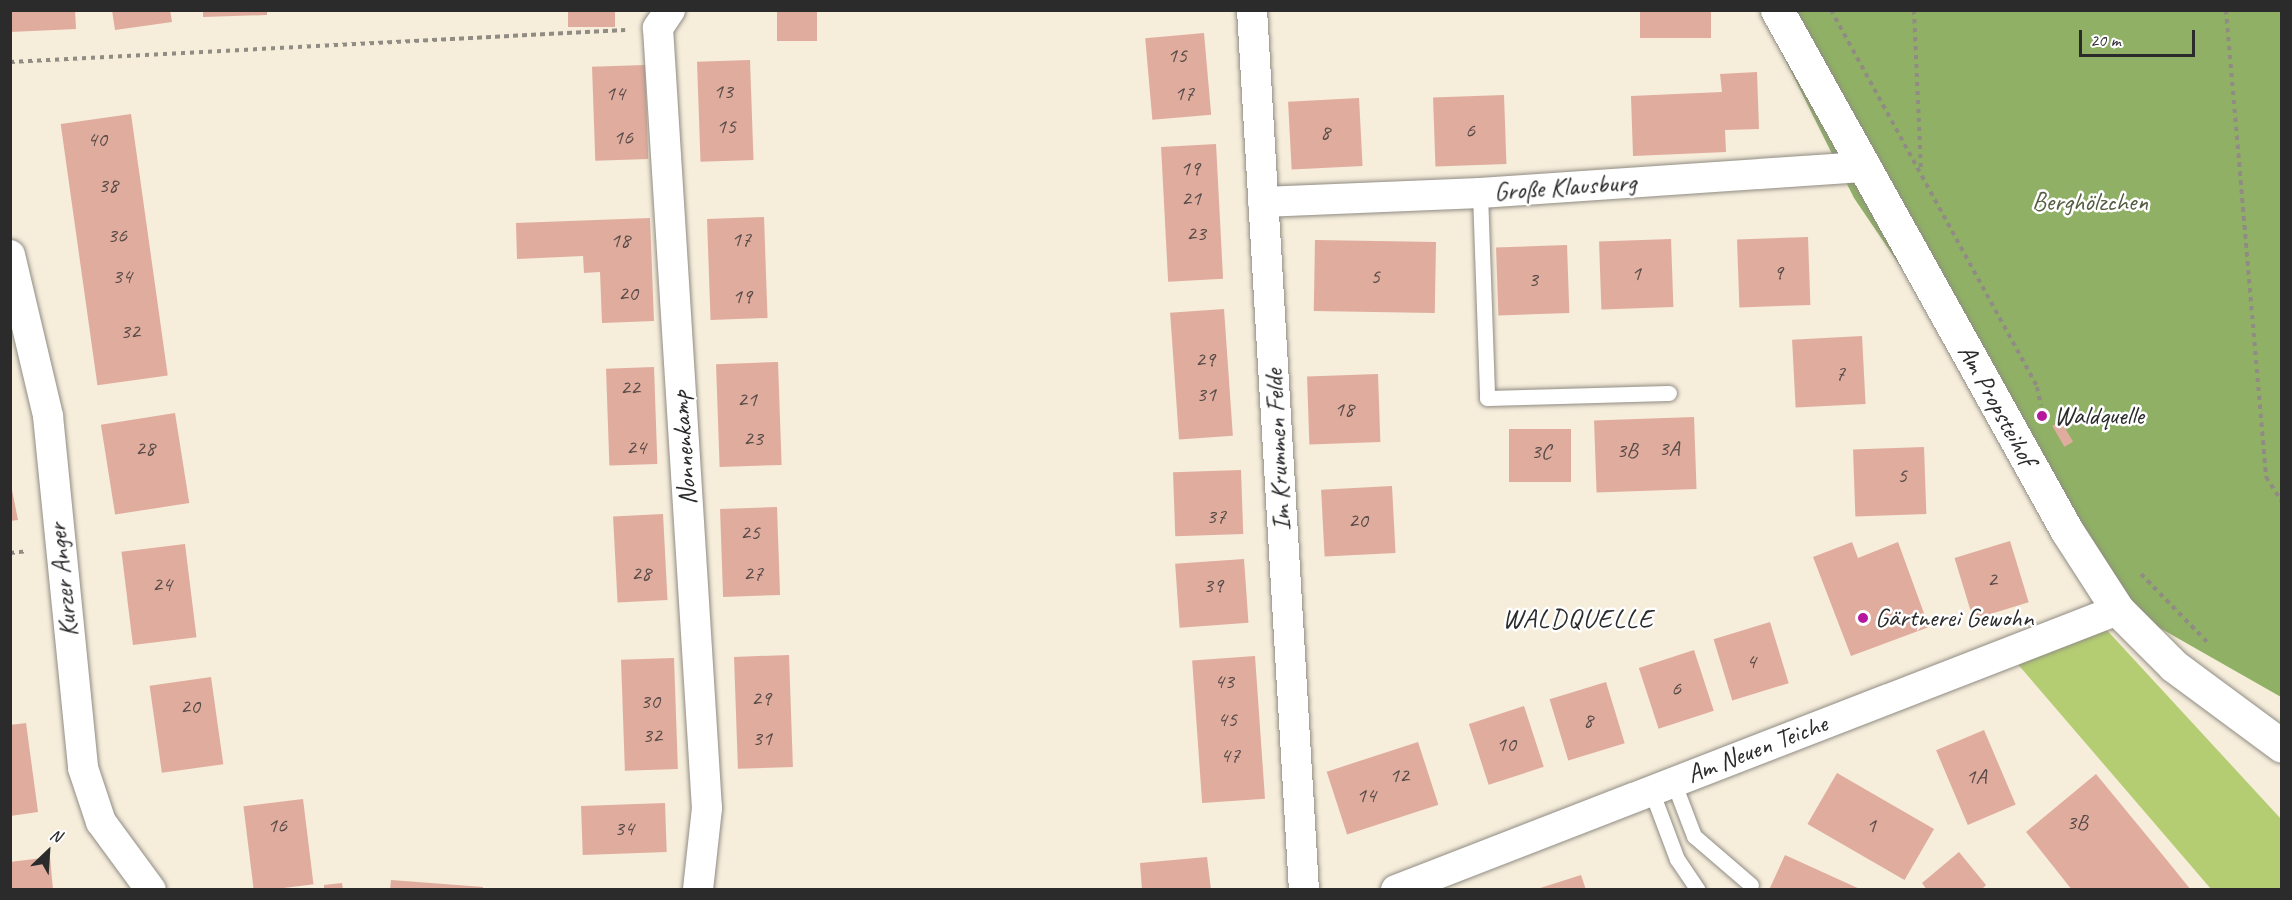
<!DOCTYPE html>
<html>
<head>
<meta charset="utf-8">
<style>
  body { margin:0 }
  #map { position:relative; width:2292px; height:900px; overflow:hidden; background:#f6eddb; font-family:Caveat,sans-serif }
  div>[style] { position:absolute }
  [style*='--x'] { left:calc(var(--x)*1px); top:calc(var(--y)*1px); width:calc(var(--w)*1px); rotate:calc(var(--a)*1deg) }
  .green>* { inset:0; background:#b4cd73 }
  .forest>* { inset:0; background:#8fb065 }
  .building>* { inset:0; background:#e0ac9e; transform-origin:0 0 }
  .path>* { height:4px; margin-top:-2px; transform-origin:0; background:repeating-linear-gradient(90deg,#908c83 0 4.5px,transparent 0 9px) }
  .roads { filter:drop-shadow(0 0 2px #908c83) drop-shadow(0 0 2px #908c83) }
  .service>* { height:15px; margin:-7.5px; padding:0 7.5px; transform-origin:7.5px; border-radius:7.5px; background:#fff }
  .minor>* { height:30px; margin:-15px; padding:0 15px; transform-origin:15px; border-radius:15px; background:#fff }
  .tertiary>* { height:33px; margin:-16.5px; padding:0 16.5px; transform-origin:16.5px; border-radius:16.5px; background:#fff }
  .dots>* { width:16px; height:16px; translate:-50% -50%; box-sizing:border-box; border:3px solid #fff; border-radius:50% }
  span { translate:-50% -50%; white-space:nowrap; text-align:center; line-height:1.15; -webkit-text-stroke:5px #fff; paint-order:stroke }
  .number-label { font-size:22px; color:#584b48 }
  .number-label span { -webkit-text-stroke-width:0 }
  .street-label { font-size:26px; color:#2b2b2b }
  .park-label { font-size:26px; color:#545c41 }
  .poi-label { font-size:26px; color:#2b2b2b }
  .left { translate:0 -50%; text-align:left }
  .neighbourhood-label { font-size:27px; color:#2b2b2b; letter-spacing:1.5px }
  .frame { position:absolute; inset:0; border:12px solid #2b2b2b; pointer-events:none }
  .north { position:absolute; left:18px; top:822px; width:60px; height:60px; -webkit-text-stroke:4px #fff; paint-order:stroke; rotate:25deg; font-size:16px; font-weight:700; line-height:24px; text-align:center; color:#2b2b2b }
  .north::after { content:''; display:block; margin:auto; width:21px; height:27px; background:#2b2b2b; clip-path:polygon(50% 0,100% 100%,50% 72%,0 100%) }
  .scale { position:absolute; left:2079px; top:30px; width:116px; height:27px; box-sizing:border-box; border:3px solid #2b2b2b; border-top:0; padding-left:8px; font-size:18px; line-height:21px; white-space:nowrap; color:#2b2b2b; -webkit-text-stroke:4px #fff; paint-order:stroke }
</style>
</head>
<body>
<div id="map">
  <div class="green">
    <div style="clip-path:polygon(2104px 627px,2281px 819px,2281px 889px,2211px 889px,2015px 661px)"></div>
  </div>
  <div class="forest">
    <div style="clip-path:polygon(1761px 11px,2281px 11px,2281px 697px,2137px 615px,1854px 198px)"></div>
  </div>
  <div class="building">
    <div style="clip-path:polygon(10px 10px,75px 10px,76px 29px,10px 32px)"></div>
    <div style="clip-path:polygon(112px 10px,170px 10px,172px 22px,115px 30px)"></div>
    <div style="clip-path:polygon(203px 10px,267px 10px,267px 15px,203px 17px)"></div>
    <div style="left:568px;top:10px;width:47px;height:17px"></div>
    <div style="left:777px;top:10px;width:40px;height:31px"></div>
    <div style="left:1640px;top:10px;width:71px;height:28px"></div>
    <div style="left:1204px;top:33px;width:82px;height:59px;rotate:85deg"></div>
    <div style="left:750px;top:60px;width:100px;height:53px;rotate:88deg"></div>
    <div style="left:645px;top:65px;width:94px;height:53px;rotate:88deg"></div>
    <div style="clip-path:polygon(1757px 72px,1759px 129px,1725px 130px,1726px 152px,1633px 156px,1631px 96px,1722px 92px,1720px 74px)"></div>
    <div style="left:1504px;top:95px;width:69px;height:71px;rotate:88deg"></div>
    <div style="left:1359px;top:98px;width:68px;height:71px;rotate:87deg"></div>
    <div style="left:131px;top:114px;width:264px;height:71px;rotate:82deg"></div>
    <div style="left:1216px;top:144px;width:135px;height:55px;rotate:87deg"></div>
    <div style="left:764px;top:217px;width:101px;height:57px;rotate:88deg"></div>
    <div style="clip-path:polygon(650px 218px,654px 321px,602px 323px,600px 272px,584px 273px,583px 256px,517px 259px,516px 223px)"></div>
    <div style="left:1808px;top:237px;width:68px;height:71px;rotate:88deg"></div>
    <div style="left:1671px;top:239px;width:68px;height:72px;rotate:88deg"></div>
    <div style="left:1315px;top:240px;width:121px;height:71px;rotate:1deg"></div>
    <div style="left:1567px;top:245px;width:68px;height:71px;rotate:88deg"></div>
    <div style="left:1224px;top:309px;width:127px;height:54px;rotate:86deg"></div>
    <div style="left:1862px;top:336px;width:68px;height:70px;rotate:87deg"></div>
    <div style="left:778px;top:362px;width:103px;height:62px;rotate:88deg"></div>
    <div style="left:654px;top:367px;width:97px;height:48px;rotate:88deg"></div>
    <div style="left:1378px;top:374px;width:68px;height:71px;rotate:88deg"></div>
    <div style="left:175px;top:413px;width:91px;height:75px;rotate:81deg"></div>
    <div style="left:1694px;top:417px;width:72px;height:100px;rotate:88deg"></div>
    <div style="left:2061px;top:421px;width:24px;height:10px;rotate:60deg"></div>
    <div style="left:1509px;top:429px;width:62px;height:53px"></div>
    <div style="left:1924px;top:447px;width:67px;height:71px;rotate:88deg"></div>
    <div style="left:1241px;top:470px;width:64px;height:68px;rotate:88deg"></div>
    <div style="clip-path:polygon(10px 480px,18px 520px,10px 521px)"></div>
    <div style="left:1392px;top:486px;width:67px;height:71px;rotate:87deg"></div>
    <div style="left:777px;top:507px;width:88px;height:57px;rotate:88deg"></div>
    <div style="left:663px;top:514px;width:86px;height:50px;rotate:87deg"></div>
    <div style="left:2010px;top:541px;width:64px;height:58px;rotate:73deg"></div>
    <div style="clip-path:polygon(1852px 542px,1858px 558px,1898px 542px,1929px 627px,1851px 656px,1813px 557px)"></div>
    <div style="left:185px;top:544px;width:94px;height:64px;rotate:83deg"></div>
    <div style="left:1244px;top:559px;width:64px;height:69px;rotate:86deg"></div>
    <div style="left:1770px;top:622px;width:64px;height:59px;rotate:73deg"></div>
    <div style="left:1694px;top:650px;width:64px;height:58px;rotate:72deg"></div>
    <div style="left:789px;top:655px;width:112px;height:55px;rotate:88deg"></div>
    <div style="left:1255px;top:656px;width:143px;height:63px;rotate:86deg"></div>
    <div style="left:674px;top:658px;width:111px;height:53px;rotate:88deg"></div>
    <div style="left:211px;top:677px;width:88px;height:62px;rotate:82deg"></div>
    <div style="left:1606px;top:682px;width:64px;height:59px;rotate:73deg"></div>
    <div style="left:1524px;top:706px;width:64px;height:58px;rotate:72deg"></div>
    <div style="clip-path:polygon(26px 723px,38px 812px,10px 816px,10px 725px)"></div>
    <div style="left:1984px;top:730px;width:81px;height:52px;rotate:67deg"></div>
    <div style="left:1418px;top:742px;width:66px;height:96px;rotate:72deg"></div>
    <div style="left:1837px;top:773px;width:112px;height:59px;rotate:30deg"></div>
    <div style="clip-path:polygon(2096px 774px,2161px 853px,2191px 890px,2072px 890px,2026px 832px)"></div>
    <div style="left:303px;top:799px;width:86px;height:60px;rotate:83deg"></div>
    <div style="left:665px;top:803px;width:49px;height:84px;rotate:88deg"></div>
    <div style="clip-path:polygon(1959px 852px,1986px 885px,1981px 890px,1927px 890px,1922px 883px)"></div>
    <div style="clip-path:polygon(1785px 855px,1862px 890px,1769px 890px)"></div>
    <div style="clip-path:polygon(50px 857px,53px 890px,10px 890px,10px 862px)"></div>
    <div style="clip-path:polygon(1207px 857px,1211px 890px,1142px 890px,1140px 863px)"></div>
    <div style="clip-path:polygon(1581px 875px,1586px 890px,1537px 890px,1537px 889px)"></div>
    <div style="clip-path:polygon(391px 880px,483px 887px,483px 890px,390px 890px)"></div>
    <div style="clip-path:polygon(342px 883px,343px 890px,324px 890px,324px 885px)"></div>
  </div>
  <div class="path">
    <div style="--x:1831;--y:10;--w:430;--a:61.3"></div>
    <div style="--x:2037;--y:387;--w:19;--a:78"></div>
    <div style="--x:1914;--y:10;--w:160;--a:87.5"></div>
    <div style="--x:2226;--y:10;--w:469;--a:85.1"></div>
    <div style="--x:2266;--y:477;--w:30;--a:57"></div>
    <div style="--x:10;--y:62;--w:616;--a:-2.98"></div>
    <div style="--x:10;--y:553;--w:18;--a:-6"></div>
    <div style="--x:2141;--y:574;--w:98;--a:45.8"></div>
  </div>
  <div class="roads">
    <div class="service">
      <div style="--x:1480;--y:193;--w:205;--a:88"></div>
      <div style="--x:1487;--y:398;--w:182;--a:-1.6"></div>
      <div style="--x:1673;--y:781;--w:59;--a:69.1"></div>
      <div style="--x:1694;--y:836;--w:75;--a:40.7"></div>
      <div style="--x:1651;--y:790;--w:74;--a:69.4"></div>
      <div style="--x:1677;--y:859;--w:37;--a:56"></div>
    </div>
    <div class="minor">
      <div style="--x:670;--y:10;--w:22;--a:124"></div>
      <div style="--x:658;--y:28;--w:782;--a:86.41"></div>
      <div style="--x:707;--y:808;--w:82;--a:96.3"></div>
      <div style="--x:1252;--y:10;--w:882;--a:86.62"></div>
      <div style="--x:1263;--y:202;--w:217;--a:-2.4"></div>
      <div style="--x:1480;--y:193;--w:387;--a:-3.9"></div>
      <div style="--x:10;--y:255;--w:165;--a:76.7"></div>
      <div style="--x:48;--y:416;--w:354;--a:84.3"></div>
      <div style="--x:83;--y:768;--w:57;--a:71.6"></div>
      <div style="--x:101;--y:822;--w:84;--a:53.7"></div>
      <div style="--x:1396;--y:890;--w:774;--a:-21.2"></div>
    </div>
    <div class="tertiary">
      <div style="--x:1777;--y:10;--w:596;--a:60.9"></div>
      <div style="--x:2067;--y:531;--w:94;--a:57.2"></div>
      <div style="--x:2118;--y:610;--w:79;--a:45"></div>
      <div style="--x:2174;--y:666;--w:134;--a:36.5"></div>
    </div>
  </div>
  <div class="dots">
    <div style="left:2042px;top:416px;background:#b5179e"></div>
    <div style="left:1863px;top:618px;background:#b5179e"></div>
  </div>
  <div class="number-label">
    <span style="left:1177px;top:56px">15</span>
    <span style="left:723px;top:92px">13</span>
    <span style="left:615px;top:94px">14</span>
    <span style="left:1184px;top:94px">17</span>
    <span style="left:726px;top:127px">15</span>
    <span style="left:1470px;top:131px">6</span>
    <span style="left:1325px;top:133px">8</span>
    <span style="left:623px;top:138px">16</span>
    <span style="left:97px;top:140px">40</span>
    <span style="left:1190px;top:169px">19</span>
    <span style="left:108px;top:186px">38</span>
    <span style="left:1191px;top:199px">21</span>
    <span style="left:1196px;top:234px">23</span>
    <span style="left:117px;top:236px">36</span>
    <span style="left:741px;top:240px">17</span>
    <span style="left:620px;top:241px">18</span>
    <span style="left:1778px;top:273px">9</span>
    <span style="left:1636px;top:274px">1</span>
    <span style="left:122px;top:277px">34</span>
    <span style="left:1375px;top:277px">5</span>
    <span style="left:1533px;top:280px">3</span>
    <span style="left:628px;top:294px">20</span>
    <span style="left:742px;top:297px">19</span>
    <span style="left:130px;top:332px">32</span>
    <span style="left:1205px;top:360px">29</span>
    <span style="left:1840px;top:374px">7</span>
    <span style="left:630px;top:388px">22</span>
    <span style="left:1206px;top:395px">31</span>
    <span style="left:747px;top:400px">21</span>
    <span style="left:1344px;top:410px">18</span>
    <span style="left:753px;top:439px">23</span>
    <span style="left:636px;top:448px">24</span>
    <span style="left:145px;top:449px">28</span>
    <span style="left:1669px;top:449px">3A</span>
    <span style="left:1627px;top:451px">3B</span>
    <span style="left:1541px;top:452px">3C</span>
    <span style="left:1902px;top:476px">5</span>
    <span style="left:1216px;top:517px">37</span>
    <span style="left:1358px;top:521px">20</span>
    <span style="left:750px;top:533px">25</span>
    <span style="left:641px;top:574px">28</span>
    <span style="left:753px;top:574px">27</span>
    <span style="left:1992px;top:580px">2</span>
    <span style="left:162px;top:585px">24</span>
    <span style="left:1213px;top:586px">39</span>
    <span style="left:1751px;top:662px">4</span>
    <span style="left:1224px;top:682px">43</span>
    <span style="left:1676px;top:689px">6</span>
    <span style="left:761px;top:699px">29</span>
    <span style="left:650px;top:702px">30</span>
    <span style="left:190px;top:707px">20</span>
    <span style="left:1227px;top:720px">45</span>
    <span style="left:1588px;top:721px">8</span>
    <span style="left:652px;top:736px">32</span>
    <span style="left:762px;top:739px">31</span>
    <span style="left:1506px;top:745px">10</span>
    <span style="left:1230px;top:756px">47</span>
    <span style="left:1399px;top:776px">12</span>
    <span style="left:1976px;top:777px">1A</span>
    <span style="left:1366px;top:796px">14</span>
    <span style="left:2077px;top:823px">3B</span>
    <span style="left:277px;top:826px">16</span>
    <span style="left:1871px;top:826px">1</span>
    <span style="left:624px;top:829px">34</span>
  </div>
  <div class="street-label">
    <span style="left:1565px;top:187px;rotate:-4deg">Große Klausburg</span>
    <span style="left:1997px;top:405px;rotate:61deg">Am Propsteihof</span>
    <span style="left:684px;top:448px;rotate:-94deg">Nonnenkamp</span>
    <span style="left:1278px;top:450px;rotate:-93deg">Im Krummen Felde</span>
    <span style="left:63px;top:580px;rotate:-96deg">Kurzer Anger</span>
    <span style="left:1757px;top:749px;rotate:-21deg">Am Neuen Teiche</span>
  </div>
  <div class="park-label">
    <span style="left:2090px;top:202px">Berghölzchen</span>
  </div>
  <div class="poi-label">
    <span class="left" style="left:2054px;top:416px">Waldquelle</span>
    <span class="left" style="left:1875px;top:618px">Gärtnerei Gewohn</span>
  </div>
  <div class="neighbourhood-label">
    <span style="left:1578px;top:619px">WALDQUELLE</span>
  </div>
  <div class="frame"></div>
  <div class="north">N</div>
  <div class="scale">20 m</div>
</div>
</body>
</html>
